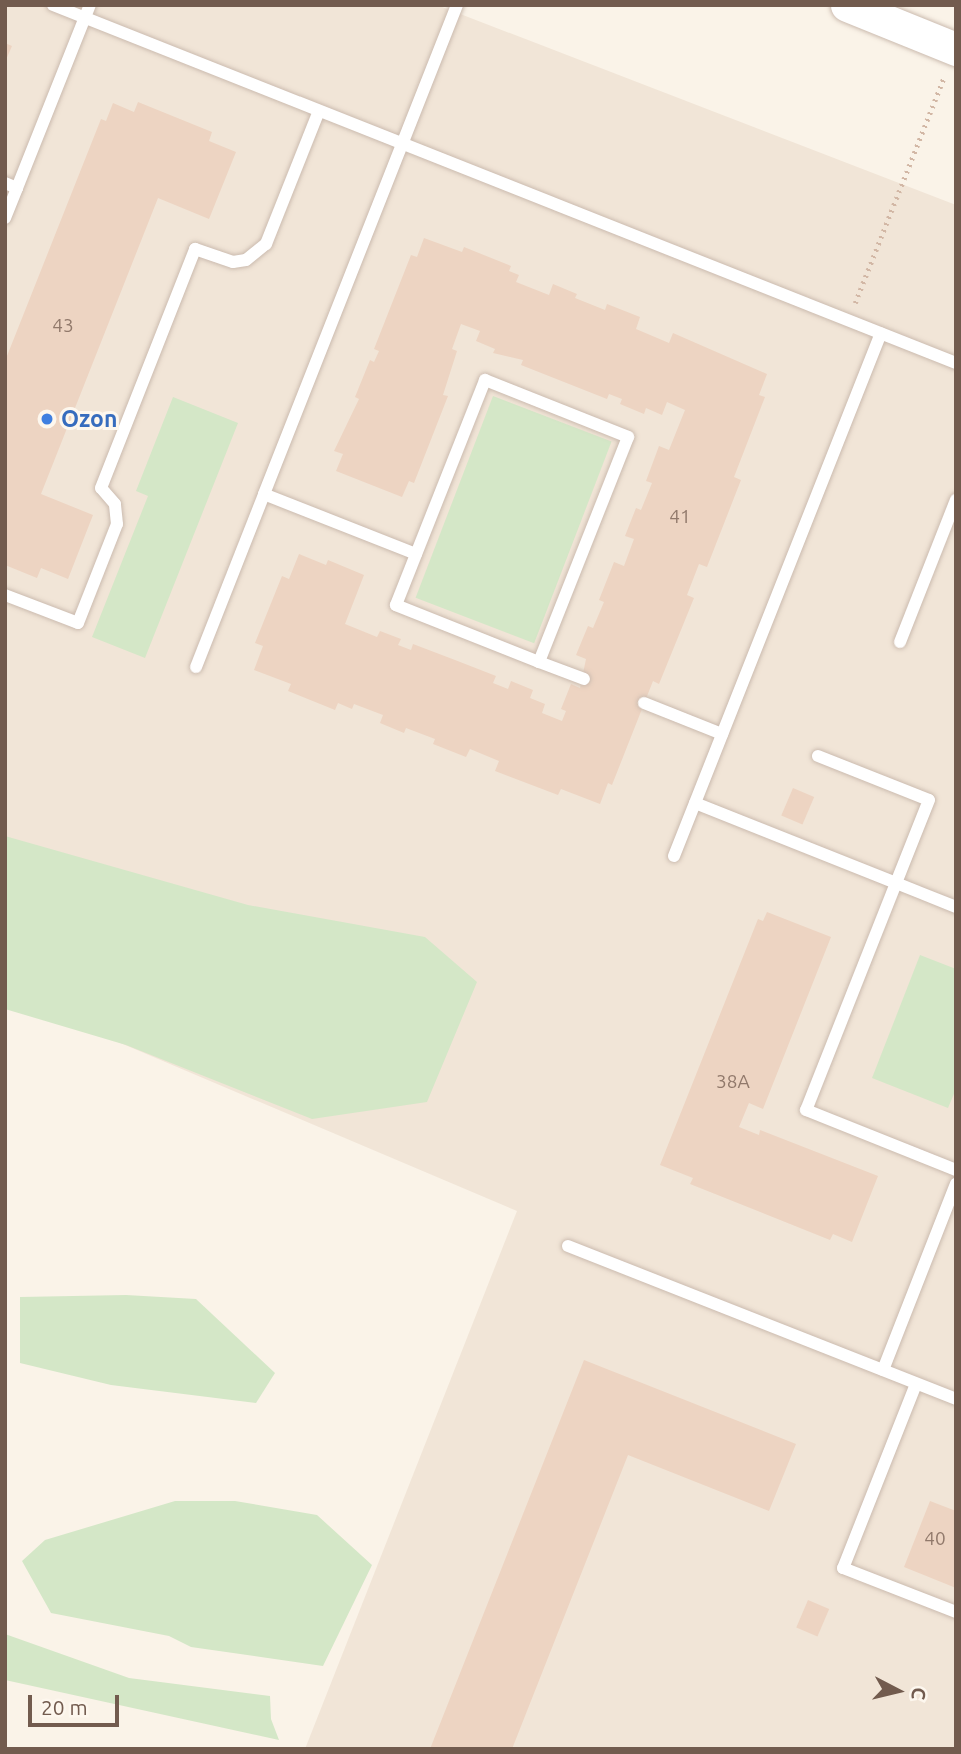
<!DOCTYPE html>
<html>
<head>
<meta charset="utf-8">
<style>
  body { margin:0 }
  #map { position:relative; width:961px; height:1754px; overflow:hidden; background:#faf3e8; font-family:Ubuntu,sans-serif }
  div>[style] { position:absolute }
  [style*='--x'] { left:calc(var(--x)*1px); top:calc(var(--y)*1px); width:calc(var(--w)*1px); rotate:calc(var(--a)*1deg) }
  .residential>* { inset:0; background:#f1e5d7 }
  .green>* { inset:0; background:#d4e7c7; transform-origin:0 0 }
  .building>* { inset:0; background:#edd4c2; transform-origin:0 0 }
  .path>* { height:4.5px; margin-top:-2.25px; transform-origin:0; background:repeating-linear-gradient(90deg,#d2b7a5 0 2px,transparent 0 7px) }
  .roads { filter:drop-shadow(0 0 2px #cbbbaf) drop-shadow(0 0 2px #cbbbaf) }
  .service>* { height:12px; margin:-6px; padding:0 6px; transform-origin:6px; border-radius:6px; background:#fff }
  .secondary>* { height:33px; margin:-16.5px; padding:0 16.5px; transform-origin:16.5px; border-radius:16.5px; background:#fff }
  .dots>* { width:19px; height:19px; translate:-50% -50%; box-sizing:border-box; border:4px solid #fdf7ee; border-radius:50% }
  span { translate:-50% -50%; white-space:nowrap; text-align:center; line-height:1.15; -webkit-text-stroke:6px #fdf7ee; paint-order:stroke }
  .number-label { font-size:19px; color:#91796b }
  .number-label span { -webkit-text-stroke-width:0 }
  .shop-label { font-size:23px; color:#366cbe; font-weight:700 }
  .left { translate:0 -50%; text-align:left }
  .frame { position:absolute; inset:0; border:7px solid #725b4e; pointer-events:none }
  .north { position:absolute; left:863px; top:1656px; width:70px; height:70px; -webkit-text-stroke:5px #fdf7ee; paint-order:stroke; rotate:97deg; font-size:19px; font-weight:700; line-height:28px; text-align:center; color:#725b4e }
  .north::after { content:''; display:block; margin:auto; width:24px; height:32px; background:#725b4e; clip-path:polygon(50% 0,100% 100%,50% 72%,0 100%) }
  .scale { position:absolute; left:28px; top:1695px; width:91px; height:32px; box-sizing:border-box; border:4px solid #725b4e; border-top:0; padding-left:9px; font-size:21px; line-height:24px; white-space:nowrap; color:#725b4e; -webkit-text-stroke:5px #fdf7ee; paint-order:stroke }
</style>
</head>
<body>
<div id="map">
  <div class="residential">
    <div style="clip-path:polygon(5px 5px,437px 5px,956px 205px,956px 1749px,305px 1749px,517px 1211px,5px 994px)"></div>
  </div>
  <div class="green">
    <div style="left:493px;top:396px;width:127px;height:216px;rotate:21deg"></div>
    <div style="clip-path:polygon(173px 397px,238px 423px,145px 658px,92px 637px,148px 496px,136px 491px)"></div>
    <div style="clip-path:polygon(5px 836px,248px 905px,425px 937px,477px 982px,427px 1102px,312px 1119px,126px 1045px,5px 1009px)"></div>
    <div style="clip-path:polygon(920px 955px,956px 969px,956px 1089px,948px 1108px,872px 1078px)"></div>
    <div style="clip-path:polygon(126px 1295px,196px 1299px,275px 1373px,256px 1403px,111px 1385px,20px 1363px,20px 1297px)"></div>
    <div style="clip-path:polygon(175px 1501px,235px 1501px,317px 1515px,372px 1565px,323px 1666px,191px 1647px,169px 1636px,51px 1613px,22px 1561px,45px 1540px)"></div>
    <div style="clip-path:polygon(5px 1634px,129px 1678px,270px 1696px,271px 1719px,279px 1740px,5px 1680px)"></div>
  </div>
  <div class="building">
    <div style="clip-path:polygon(5px 43px,12px 46px,5px 62px)"></div>
    <div style="clip-path:polygon(138px 102px,212px 132px,209px 141px,236px 152px,209px 219px,158px 198px,41px 494px,93px 515px,68px 579px,41px 568px,37px 578px,5px 565px,5px 361px,101px 119px,106px 121px,113px 103px,134px 112px)"></div>
    <div style="clip-path:polygon(424px 238px,462px 252px,464px 247px,511px 266px,509px 271px,519px 275px,516px 282px,549px 295px,553px 284px,577px 294px,575px 298px,605px 310px,607px 304px,640px 317px,636px 329px,669px 343px,673px 333px,767px 374px,759px 395px,765px 397px,734px 477px,741px 480px,707px 567px,699px 564px,687px 595px,694px 598px,659px 684px,653px 681px,612px 785px,608px 783px,600px 804px,561px 789px,558px 795px,495px 771px,499px 761px,470px 749px,466px 757px,433px 744px,435px 739px,406px 728px,404px 733px,380px 723px,383px 715px,354px 704px,352px 709px,338px 703px,335px 710px,288px 691px,291px 684px,254px 670px,263px 646px,255px 643px,282px 576px,289px 579px,299px 554px,326px 565px,328px 560px,364px 575px,345px 624px,377px 637px,380px 631px,401px 639px,398px 645px,411px 650px,413px 644px,455px 660px,496px 676px,493px 683px,508px 689px,511px 681px,533px 690px,530px 698px,545px 704px,542px 713px,562px 721px,566px 711px,561px 709px,571px 684px,580px 688px,586px 659px,576px 655px,588px 626px,593px 628px,604px 602px,599px 600px,614px 562px,624px 566px,634px 539px,625px 536px,636px 508px,641px 510px,652px 483px,646px 481px,659px 446px,669px 450px,685px 410px,667px 402px,662px 415px,646px 408px,644px 414px,620px 404px,622px 399px,609px 394px,607px 399px,521px 365px,523px 360px,493px 353px,495px 349px,476px 341px,480px 331px,461px 324px,452px 349px,457px 351px,443px 395px,448px 396px,414px 483px,409px 481px,402px 497px,336px 471px,343px 454px,334px 451px,359px 399px,355px 397px,370px 360px,374px 362px,379px 351px,374px 349px,411px 255px,417px 257px)"></div>
    <div style="left:793px;top:788px;width:23px;height:30px;rotate:23deg"></div>
    <div style="clip-path:polygon(767px 912px,831px 937px,763px 1109px,749px 1103px,739px 1127px,759px 1135px,760px 1130px,878px 1176px,852px 1242px,833px 1234px,830px 1240px,690px 1184px,693px 1178px,660px 1165px,758px 919px,763px 921px)"></div>
    <div style="clip-path:polygon(584px 1360px,796px 1444px,769px 1511px,628px 1455px,512px 1749px,430px 1749px)"></div>
    <div style="clip-path:polygon(930px 1501px,956px 1511px,956px 1588px,904px 1567px)"></div>
    <div style="left:808px;top:1600px;width:23px;height:30px;rotate:23deg"></div>
  </div>
  <div class="path">
    <div style="--x:855;--y:303;--w:243;--a:-68.5"></div>
  </div>
  <div class="roads">
    <div class="service">
      <div style="--x:53;--y:5;--w:971;--a:21.63"></div>
      <div style="--x:5;--y:183;--w:13;--a:23"></div>
      <div style="--x:17;--y:188;--w:197;--a:-68.3"></div>
      <div style="--x:5;--y:218;--w:32;--a:-68"></div>
      <div style="--x:485;--y:380;--w:154;--a:21.7"></div>
      <div style="--x:628;--y:437;--w:242;--a:111.6"></div>
      <div style="--x:539;--y:662;--w:154;--a:-158.3"></div>
      <div style="--x:396;--y:605;--w:242;--a:-68.4"></div>
      <div style="--x:416;--y:554;--w:163;--a:-158.5"></div>
      <div style="--x:264;--y:494;--w:526;--a:-68.46"></div>
      <div style="--x:5;--y:595;--w:78;--a:21"></div>
      <div style="--x:78;--y:623;--w:106;--a:-68.5"></div>
      <div style="--x:117;--y:524;--w:20;--a:-96"></div>
      <div style="--x:115;--y:504;--w:21;--a:-131"></div>
      <div style="--x:101;--y:488;--w:257;--a:-68.5"></div>
      <div style="--x:195;--y:249;--w:40;--a:18.9"></div>
      <div style="--x:233;--y:262;--w:13;--a:-9"></div>
      <div style="--x:246;--y:260;--w:26;--a:-39"></div>
      <div style="--x:266;--y:244;--w:143;--a:-68.3"></div>
      <div style="--x:900;--y:642;--w:153;--a:-68.5"></div>
      <div style="--x:539;--y:662;--w:48;--a:20.7"></div>
      <div style="--x:196;--y:667;--w:186;--a:-68.5"></div>
      <div style="--x:644;--y:703;--w:84;--a:21.7"></div>
      <div style="--x:818;--y:756;--w:119;--a:21.6"></div>
      <div style="--x:929;--y:800;--w:89;--a:111.7"></div>
      <div style="--x:896;--y:883;--w:65;--a:21.8"></div>
      <div style="--x:695;--y:803;--w:216;--a:21.7"></div>
      <div style="--x:896;--y:883;--w:244;--a:111.6"></div>
      <div style="--x:806;--y:1110;--w:162;--a:21.8"></div>
      <div style="--x:674;--y:856;--w:562;--a:-68.41"></div>
      <div style="--x:568;--y:1246;--w:417;--a:21.5"></div>
      <div style="--x:883;--y:1370;--w:200;--a:-68.6"></div>
      <div style="--x:916;--y:1384;--w:198;--a:111.6"></div>
      <div style="--x:843;--y:1568;--w:121;--a:21.3"></div>
    </div>
    <div class="secondary">
      <div style="--x:847;--y:5;--w:118;--a:22"></div>
    </div>
  </div>
  <div class="dots">
    <div style="left:47px;top:419px;background:#3f7fe0"></div>
  </div>
  <div class="number-label">
    <span style="left:63px;top:326px">43</span>
    <span style="left:680px;top:517px">41</span>
    <span style="left:733px;top:1082px">38А</span>
    <span style="left:935px;top:1539px">40</span>
  </div>
  <div class="shop-label">
    <span class="left" style="left:61px;top:419px">Ozon</span>
  </div>
  <div class="frame"></div>
  <div class="north">С</div>
  <div class="scale">20 m</div>
</div>
</body>
</html>
